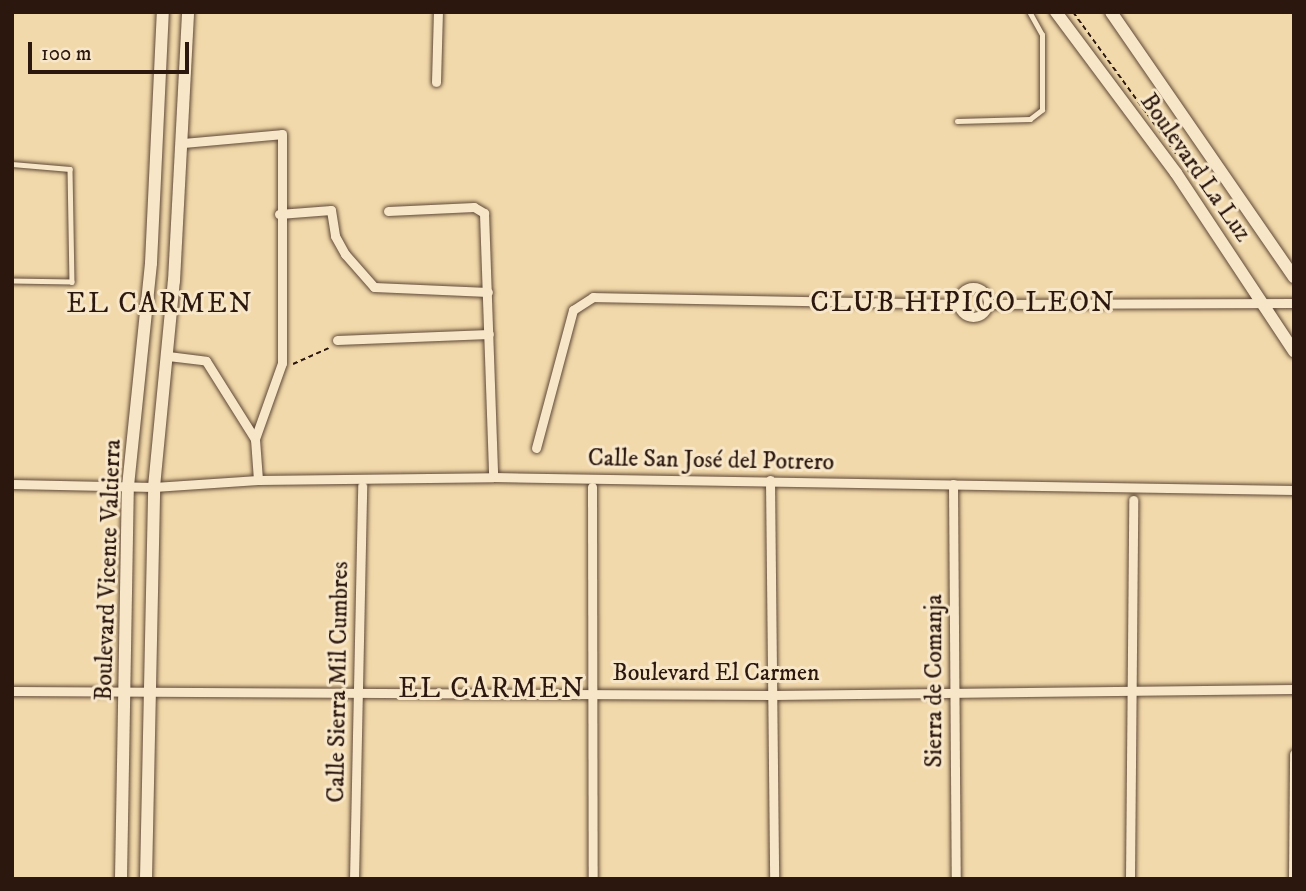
<!DOCTYPE html>
<html>
<head>
<meta charset="utf-8">
<style>
  body { margin:0 }
  #map { position:relative; width:1306px; height:891px; overflow:hidden; background:#f2d9ab; font-family:"IM FELL DW Pica",serif }
  div>[style] { position:absolute }
  [style*='--x'] { left:calc(var(--x)*1px); top:calc(var(--y)*1px); width:calc(var(--w)*1px); rotate:calc(var(--a)*1deg) }
  .path>* { height:2px; margin-top:-1px; transform-origin:0; background:repeating-linear-gradient(90deg,#2c170f 0 5px,transparent 0 8.5px) }
  .roads { filter:drop-shadow(0 0 2px #5e4836) drop-shadow(0 0 2px #5e4836) }
  .lane>* { height:4.5px; margin:-2.25px; padding:0 2.25px; transform-origin:2.25px; border-radius:2.25px; background:#f7e6c8 }
  .street>* { height:9px; margin:-4.5px; padding:0 4.5px; transform-origin:4.5px; border-radius:4.5px; background:#f7e6c8 }
  .street>.ring { margin:-4.5px; padding:0; box-sizing:content-box; background:none; border:9px solid #f7e6c8; border-radius:50% }
  .secondary>* { height:12px; margin:-6px; padding:0 6px; transform-origin:6px; border-radius:6px; background:#f7e6c8 }
  span { translate:-50% -50%; white-space:nowrap; text-align:center; line-height:1.15; -webkit-text-stroke:6px #f7e6c8; paint-order:stroke }
  .street-label { font-size:24px; color:#2c170f }
  .quarter-label { font-size:28px; color:#2c170f; letter-spacing:2px }
  .frame { position:absolute; inset:0; border:14px solid #2c170f; pointer-events:none }
  .scale { position:absolute; left:28px; top:42px; width:161px; height:32px; box-sizing:border-box; border:4px solid #2c170f; border-top:0; padding-left:9px; font-size:21px; line-height:24px; white-space:nowrap; color:#2c170f; -webkit-text-stroke:5px #f7e6c8; paint-order:stroke }
</style>
</head>
<body>
<div id="map">
  <div class="path">
    <div style="--x:1073;--y:12;--w:226;--a:54"></div>
    <div style="--x:293;--y:364;--w:39;--a:-24"></div>
  </div>
  <div class="roads">
    <div class="lane">
      <div style="--x:957;--y:121;--w:73;--a:-1.6"></div>
      <div style="--x:1030;--y:119;--w:15;--a:-37"></div>
      <div style="--x:1042;--y:110;--w:75;--a:-90"></div>
      <div style="--x:1042;--y:35;--w:26;--a:-119"></div>
      <div style="--x:12;--y:164;--w:58;--a:4.9"></div>
      <div style="--x:70;--y:169;--w:113;--a:89"></div>
      <div style="--x:72;--y:282;--w:60;--a:-179"></div>
    </div>
    <div class="street">
      <div style="--x:436;--y:82;--w:70;--a:-88.4"></div>
      <div style="--x:182;--y:143;--w:100;--a:-5.1"></div>
      <div style="--x:282;--y:134;--w:229;--a:90"></div>
      <div style="--x:282;--y:363;--w:81;--a:109.6"></div>
      <div style="--x:255;--y:439;--w:41;--a:85.8"></div>
      <div style="--x:388;--y:211;--w:86;--a:-2.7"></div>
      <div style="--x:474;--y:207;--w:12;--a:31"></div>
      <div style="--x:484;--y:213;--w:264;--a:88"></div>
      <div style="--x:279;--y:214;--w:52;--a:-4.4"></div>
      <div style="--x:331;--y:210;--w:26;--a:81"></div>
      <div style="--x:335;--y:236;--w:21;--a:61"></div>
      <div style="--x:345;--y:254;--w:44;--a:48.7"></div>
      <div style="--x:374;--y:287;--w:114;--a:2.5"></div>
      <div class="ring" style="left:958px;top:287px;width:21px;height:21px"></div>
      <div style="--x:988;--y:304;--w:306;--a:-0.2"></div>
      <div style="--x:337;--y:340;--w:152;--a:-2.3"></div>
      <div style="--x:168;--y:356;--w:38;--a:7"></div>
      <div style="--x:206;--y:361;--w:92;--a:57.9"></div>
      <div style="--x:536;--y:448;--w:143;--a:-75"></div>
      <div style="--x:573;--y:310;--w:24;--a:-33"></div>
      <div style="--x:593;--y:297;--w:364;--a:1.1"></div>
      <div style="--x:770;--y:480;--w:399;--a:89.4"></div>
      <div style="--x:12;--y:484;--w:142;--a:1.2"></div>
      <div style="--x:154;--y:487;--w:104;--a:-3.9"></div>
      <div style="--x:258;--y:480;--w:235;--a:-0.7"></div>
      <div style="--x:493;--y:477;--w:801;--a:0.93"></div>
      <div style="--x:953;--y:484;--w:395;--a:89.6"></div>
      <div style="--x:592;--y:487;--w:392;--a:89.9"></div>
      <div style="--x:12;--y:691;--w:761;--a:0.3"></div>
      <div style="--x:773;--y:695;--w:521;--a:-0.66"></div>
      <div style="--x:354;--y:879;--w:393;--a:-88.8"></div>
      <div style="--x:1130;--y:879;--w:379;--a:-89.5"></div>
      <div style="--x:1293;--y:879;--w:125;--a:-89.5"></div>
    </div>
    <div class="secondary">
      <div style="--x:1056;--y:12;--w:201;--a:53.3"></div>
      <div style="--x:1176;--y:173;--w:214;--a:56.5"></div>
      <div style="--x:1111;--y:12;--w:322;--a:55.4"></div>
      <div style="--x:121;--y:879;--w:393;--a:-89"></div>
      <div style="--x:128;--y:486;--w:224;--a:-84.1"></div>
      <div style="--x:151;--y:263;--w:251;--a:-87.3"></div>
      <div style="--x:146;--y:879;--w:392;--a:-88.8"></div>
      <div style="--x:154;--y:487;--w:207;--a:-84.5"></div>
      <div style="--x:174;--y:281;--w:269;--a:-87"></div>
    </div>
  </div>
  <div class="street-label">
    <span style="left:1195px;top:168px;rotate:55deg">Boulevard La Luz</span>
    <span style="left:711px;top:461px;rotate:1deg">Calle San José del Potrero</span>
    <span style="left:109px;top:570px;rotate:-88deg">Boulevard Vicente Valtierra</span>
    <span style="left:716px;top:674px">Boulevard El Carmen</span>
    <span style="left:935px;top:681px;rotate:-90deg">Sierra de Comanja</span>
    <span style="left:339px;top:682px;rotate:-89deg">Calle Sierra Mil Cumbres</span>
  </div>
  <div class="quarter-label">
    <span style="left:963px;top:303px">CLUB HIPICO LEON</span>
    <span style="left:160px;top:304px">EL CARMEN</span>
    <span style="left:492px;top:689px">EL CARMEN</span>
  </div>
  <div class="frame"></div>
  <div class="scale">100 m</div>
</div>
</body>
</html>
